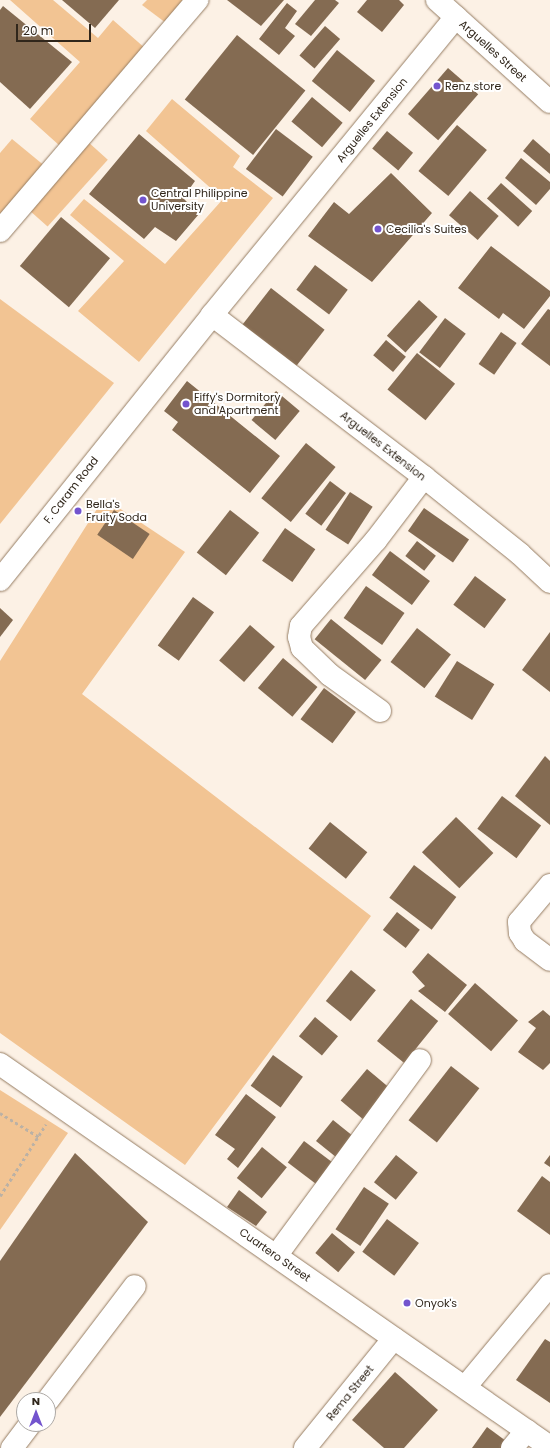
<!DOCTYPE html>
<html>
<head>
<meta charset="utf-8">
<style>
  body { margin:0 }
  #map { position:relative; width:550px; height:1448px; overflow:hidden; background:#fcf1e5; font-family:Poppins,sans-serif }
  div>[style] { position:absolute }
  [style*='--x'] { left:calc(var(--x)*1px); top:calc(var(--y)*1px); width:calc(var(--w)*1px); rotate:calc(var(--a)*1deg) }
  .green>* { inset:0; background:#f2c493; transform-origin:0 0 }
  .building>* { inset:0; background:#846b52; transform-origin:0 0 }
  .path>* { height:2.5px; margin-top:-1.25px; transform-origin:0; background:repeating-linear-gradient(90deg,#bbb1a5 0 3px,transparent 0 6px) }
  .roads { filter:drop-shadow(0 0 1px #957c62) drop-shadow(0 0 1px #957c62) }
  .minor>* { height:22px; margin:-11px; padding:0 11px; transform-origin:11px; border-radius:11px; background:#fff }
  .dots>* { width:11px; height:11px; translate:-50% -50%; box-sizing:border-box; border:2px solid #fff; border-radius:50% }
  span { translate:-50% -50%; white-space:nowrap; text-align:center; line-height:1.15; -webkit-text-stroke:4px #fff; paint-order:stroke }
  .street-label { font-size:11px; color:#30261b }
  .poi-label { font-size:11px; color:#30261b }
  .left { translate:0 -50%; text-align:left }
  .north { position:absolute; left:16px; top:1392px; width:40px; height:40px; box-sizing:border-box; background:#fff; border:1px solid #aca8a4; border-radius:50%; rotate:0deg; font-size:11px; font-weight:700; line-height:16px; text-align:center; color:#30261b }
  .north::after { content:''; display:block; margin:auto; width:14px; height:18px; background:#7354ce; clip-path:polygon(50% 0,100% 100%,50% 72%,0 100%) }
  .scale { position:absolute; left:16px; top:24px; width:75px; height:18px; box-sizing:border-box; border:2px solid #30261b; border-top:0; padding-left:5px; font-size:12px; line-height:14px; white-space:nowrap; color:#30261b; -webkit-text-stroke:3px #fff; paint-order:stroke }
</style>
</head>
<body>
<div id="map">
  <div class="green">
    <div style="clip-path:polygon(10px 0,53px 0,98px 38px,113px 20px,146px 49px,60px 146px,30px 119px,80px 62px)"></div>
    <div style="clip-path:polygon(147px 0,184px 0,166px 23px,142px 5px)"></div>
    <div style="clip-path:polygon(172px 99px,240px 156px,233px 167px,273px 198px,139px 362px,78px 311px,124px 261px,70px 215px,84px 199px,165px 264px,223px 199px,146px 131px)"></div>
    <div style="clip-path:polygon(12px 139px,46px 167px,0 222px,0 153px)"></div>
    <div style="left:87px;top:141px;width:28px;height:90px;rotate:42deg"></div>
    <div style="clip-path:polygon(0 299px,114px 383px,0 524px)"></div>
    <div style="clip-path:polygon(104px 498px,185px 552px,82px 694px,371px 916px,185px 1165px,0 1033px,0 661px)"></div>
    <div style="clip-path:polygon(0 1090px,68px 1133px,0 1230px)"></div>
  </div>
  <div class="building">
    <div style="clip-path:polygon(62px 0,119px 0,95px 28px)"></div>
    <div style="clip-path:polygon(227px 0,284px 0,261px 26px)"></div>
    <div style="clip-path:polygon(315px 0,335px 0,339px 3px,311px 36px,295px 24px)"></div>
    <div style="clip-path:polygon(367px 0,399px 0,404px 5px,382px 32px,357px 12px)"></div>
    <div style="clip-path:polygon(287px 3px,297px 11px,285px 28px,295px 36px,279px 55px,259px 39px)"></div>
    <div style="clip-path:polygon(3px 6px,72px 62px,30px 109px,0 82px,0 10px)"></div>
    <div style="left:325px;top:26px;width:20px;height:39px;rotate:41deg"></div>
    <div style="left:237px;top:35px;width:88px;height:83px;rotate:39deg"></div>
    <div style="left:337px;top:50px;width:49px;height:40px;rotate:39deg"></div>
    <div style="left:448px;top:68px;width:40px;height:61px;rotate:41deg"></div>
    <div style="left:312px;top:97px;width:40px;height:32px;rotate:40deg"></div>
    <div style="left:457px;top:125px;width:39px;height:60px;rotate:40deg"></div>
    <div style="left:276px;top:129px;width:46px;height:50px;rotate:37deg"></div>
    <div style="left:387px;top:131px;width:34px;height:23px;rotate:40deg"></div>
    <div style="clip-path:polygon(139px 134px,195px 181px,183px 198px,199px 214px,176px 241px,155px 227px,144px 239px,89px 194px)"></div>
    <div style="clip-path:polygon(533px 139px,550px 154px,550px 174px,523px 151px)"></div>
    <div style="clip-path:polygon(521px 158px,550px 182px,550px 189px,536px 205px,505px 178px)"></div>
    <div style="clip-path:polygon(391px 173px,432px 213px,372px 282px,308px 236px,334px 202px,349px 214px)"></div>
    <div style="left:501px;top:183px;width:42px;height:21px;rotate:42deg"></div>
    <div style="left:470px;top:191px;width:38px;height:32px;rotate:41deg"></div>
    <div style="left:61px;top:217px;width:64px;height:64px;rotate:40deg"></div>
    <div style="clip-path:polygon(491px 246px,550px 291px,550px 296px,524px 329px,503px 313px,499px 319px,458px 288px)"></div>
    <div style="left:315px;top:265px;width:41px;height:31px;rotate:37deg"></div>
    <div style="left:271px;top:288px;width:68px;height:51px;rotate:38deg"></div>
    <div style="left:419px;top:300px;width:25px;height:48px;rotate:42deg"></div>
    <div style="clip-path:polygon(548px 309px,550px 310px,550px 366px,521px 344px)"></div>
    <div style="left:445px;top:318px;width:26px;height:43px;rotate:37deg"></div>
    <div style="left:501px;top:332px;width:19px;height:39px;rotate:35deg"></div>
    <div style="left:386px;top:340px;width:26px;height:20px;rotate:40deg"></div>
    <div style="left:417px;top:353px;width:49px;height:47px;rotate:39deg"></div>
    <div style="clip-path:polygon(187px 381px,280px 456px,250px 493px,172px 430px,178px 422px,164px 411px)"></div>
    <div style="left:276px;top:391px;width:31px;height:38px;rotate:40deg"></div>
    <div style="left:306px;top:443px;width:38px;height:71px;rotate:39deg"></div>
    <div style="left:330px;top:481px;width:20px;height:41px;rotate:37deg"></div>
    <div style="left:350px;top:492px;width:27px;height:45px;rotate:33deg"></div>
    <div style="left:424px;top:508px;width:55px;height:28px;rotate:35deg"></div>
    <div style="left:114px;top:510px;width:43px;height:30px;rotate:34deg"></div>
    <div style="left:230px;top:510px;width:37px;height:54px;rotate:38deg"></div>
    <div style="left:285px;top:528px;width:37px;height:40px;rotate:35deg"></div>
    <div style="left:417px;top:541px;width:24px;height:19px;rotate:38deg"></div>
    <div style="left:390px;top:551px;width:50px;height:30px;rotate:37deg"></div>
    <div style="left:475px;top:576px;width:39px;height:36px;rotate:37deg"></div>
    <div style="left:366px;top:586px;width:47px;height:39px;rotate:35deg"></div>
    <div style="left:193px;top:597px;width:26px;height:60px;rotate:36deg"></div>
    <div style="clip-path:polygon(0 608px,13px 620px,0 637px)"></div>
    <div style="left:331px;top:619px;width:65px;height:26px;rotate:39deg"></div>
    <div style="left:250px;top:625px;width:33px;height:47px;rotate:41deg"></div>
    <div style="left:417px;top:628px;width:43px;height:43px;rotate:38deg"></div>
    <div style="clip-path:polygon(550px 632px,550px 692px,522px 670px)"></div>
    <div style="left:283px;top:658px;width:45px;height:39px;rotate:40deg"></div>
    <div style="left:457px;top:661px;width:44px;height:42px;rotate:32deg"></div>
    <div style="left:324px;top:688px;width:40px;height:39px;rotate:37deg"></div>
    <div style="clip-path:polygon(545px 756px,550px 761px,550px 825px,515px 796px)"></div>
    <div style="left:502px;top:796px;width:49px;height:41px;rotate:37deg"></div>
    <div style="left:456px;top:817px;width:52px;height:49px;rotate:44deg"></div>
    <div style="left:330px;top:822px;width:48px;height:34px;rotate:39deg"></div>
    <div style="left:414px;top:865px;width:53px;height:41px;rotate:37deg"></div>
    <div style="left:397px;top:912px;width:29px;height:23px;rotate:38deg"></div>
    <div style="clip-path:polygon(428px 953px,467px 985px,445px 1012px,418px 991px,425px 986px,412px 972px)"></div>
    <div style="left:351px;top:970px;width:32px;height:40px;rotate:39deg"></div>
    <div style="left:475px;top:983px;width:57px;height:41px;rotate:41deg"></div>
    <div style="left:411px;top:999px;width:35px;height:54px;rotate:39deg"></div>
    <div style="clip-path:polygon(543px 1010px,550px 1016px,550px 1063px,543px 1070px,518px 1052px,536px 1028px,528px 1022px)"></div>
    <div style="left:315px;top:1017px;width:30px;height:25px;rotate:40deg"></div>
    <div style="left:273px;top:1055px;width:37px;height:38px;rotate:36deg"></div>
    <div style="left:451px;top:1066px;width:36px;height:69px;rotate:38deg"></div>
    <div style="left:367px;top:1069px;width:30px;height:41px;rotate:40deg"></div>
    <div style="clip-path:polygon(246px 1094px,276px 1117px,238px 1168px,227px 1159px,235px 1149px,215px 1135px)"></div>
    <div style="left:333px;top:1120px;width:28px;height:27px;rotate:39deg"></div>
    <div style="left:304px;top:1141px;width:40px;height:27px;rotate:37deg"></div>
    <div style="left:262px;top:1147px;width:32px;height:40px;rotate:39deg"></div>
    <div style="clip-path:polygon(75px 1153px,148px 1222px,0 1417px,0 1261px)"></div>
    <div style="left:396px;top:1155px;width:28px;height:35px;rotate:39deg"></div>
    <div style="clip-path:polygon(550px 1155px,550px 1167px,544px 1163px)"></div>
    <div style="clip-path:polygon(542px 1176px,550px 1182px,550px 1235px,517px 1211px)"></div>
    <div style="left:364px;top:1187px;width:30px;height:51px;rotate:34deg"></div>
    <div style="clip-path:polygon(239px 1190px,267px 1212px,256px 1226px,227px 1207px)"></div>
    <div style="left:387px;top:1219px;width:40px;height:41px;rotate:37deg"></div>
    <div style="left:332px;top:1233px;width:30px;height:26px;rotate:40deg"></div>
    <div style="clip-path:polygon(545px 1339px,550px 1342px,550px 1403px,516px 1380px)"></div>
    <div style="clip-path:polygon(395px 1372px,438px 1410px,404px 1448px,384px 1448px,352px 1420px)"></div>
    <div style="clip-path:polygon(487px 1427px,506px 1441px,501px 1448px,472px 1448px)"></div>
  </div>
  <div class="path">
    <div style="--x:0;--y:1113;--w:46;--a:31.6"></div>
    <div style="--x:0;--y:1196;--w:85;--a:-57.4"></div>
  </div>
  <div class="roads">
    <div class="minor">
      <div style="--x:437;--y:0;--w:152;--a:42.1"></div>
      <div style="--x:0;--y:231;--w:304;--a:-49.5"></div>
      <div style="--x:212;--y:315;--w:267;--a:37.4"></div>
      <div style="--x:424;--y:477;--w:123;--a:38.7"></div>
      <div style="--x:520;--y:554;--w:41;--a:43"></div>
      <div style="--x:0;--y:580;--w:339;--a:-51.3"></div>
      <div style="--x:212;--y:315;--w:385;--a:-50.7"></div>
      <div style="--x:380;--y:711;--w:62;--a:-144.2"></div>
      <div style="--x:330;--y:675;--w:39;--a:-136"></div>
      <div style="--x:302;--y:648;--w:11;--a:-105"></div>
      <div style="--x:299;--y:637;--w:11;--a:-80"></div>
      <div style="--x:301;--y:626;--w:114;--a:-48.9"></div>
      <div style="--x:376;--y:540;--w:79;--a:-52.7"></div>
      <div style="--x:550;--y:885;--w:48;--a:130"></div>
      <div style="--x:519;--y:922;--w:11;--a:85"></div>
      <div style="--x:520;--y:933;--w:9;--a:58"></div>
      <div style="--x:525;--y:941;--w:31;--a:37"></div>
      <div style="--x:0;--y:1064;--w:670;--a:34.85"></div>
      <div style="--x:276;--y:1256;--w:243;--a:-53.7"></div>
      <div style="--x:466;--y:1386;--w:131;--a:-50.3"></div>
      <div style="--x:48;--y:1400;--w:143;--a:-52.7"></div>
      <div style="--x:12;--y:1448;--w:30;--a:-53"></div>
      <div style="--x:305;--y:1448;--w:141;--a:-51"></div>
      <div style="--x:512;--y:1448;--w:23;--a:-50"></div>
    </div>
  </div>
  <div class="dots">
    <div style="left:437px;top:86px;background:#7354ce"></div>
    <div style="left:143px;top:200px;background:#7354ce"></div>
    <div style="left:378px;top:229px;background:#7354ce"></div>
    <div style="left:186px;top:404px;background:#7354ce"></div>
    <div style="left:78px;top:511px;background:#7354ce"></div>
    <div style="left:407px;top:1303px;background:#7354ce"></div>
  </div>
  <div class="street-label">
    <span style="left:493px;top:51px;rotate:42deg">Arguelles Street</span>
    <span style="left:372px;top:120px;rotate:-51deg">Arguelles Extension</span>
    <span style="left:383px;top:446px;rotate:38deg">Arguelles Extension</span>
    <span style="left:71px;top:490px;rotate:-52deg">F. Caram Road</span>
    <span style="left:275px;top:1255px;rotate:35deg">Cuartero Street</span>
    <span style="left:350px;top:1393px;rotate:-51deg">Rema Street</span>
  </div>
  <div class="poi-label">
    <span class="left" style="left:445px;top:86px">Renz store</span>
    <span class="left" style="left:151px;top:200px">Central Philippine<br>University</span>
    <span class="left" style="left:386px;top:229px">Cecilia's Suites</span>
    <span class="left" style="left:194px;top:404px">Fiffy's Dormitory<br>and Apartment</span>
    <span class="left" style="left:86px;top:511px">Bella's<br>Fruity Soda</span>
    <span class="left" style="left:415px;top:1303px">Onyok's</span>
  </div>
  <div class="north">N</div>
  <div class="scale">20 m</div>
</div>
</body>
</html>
